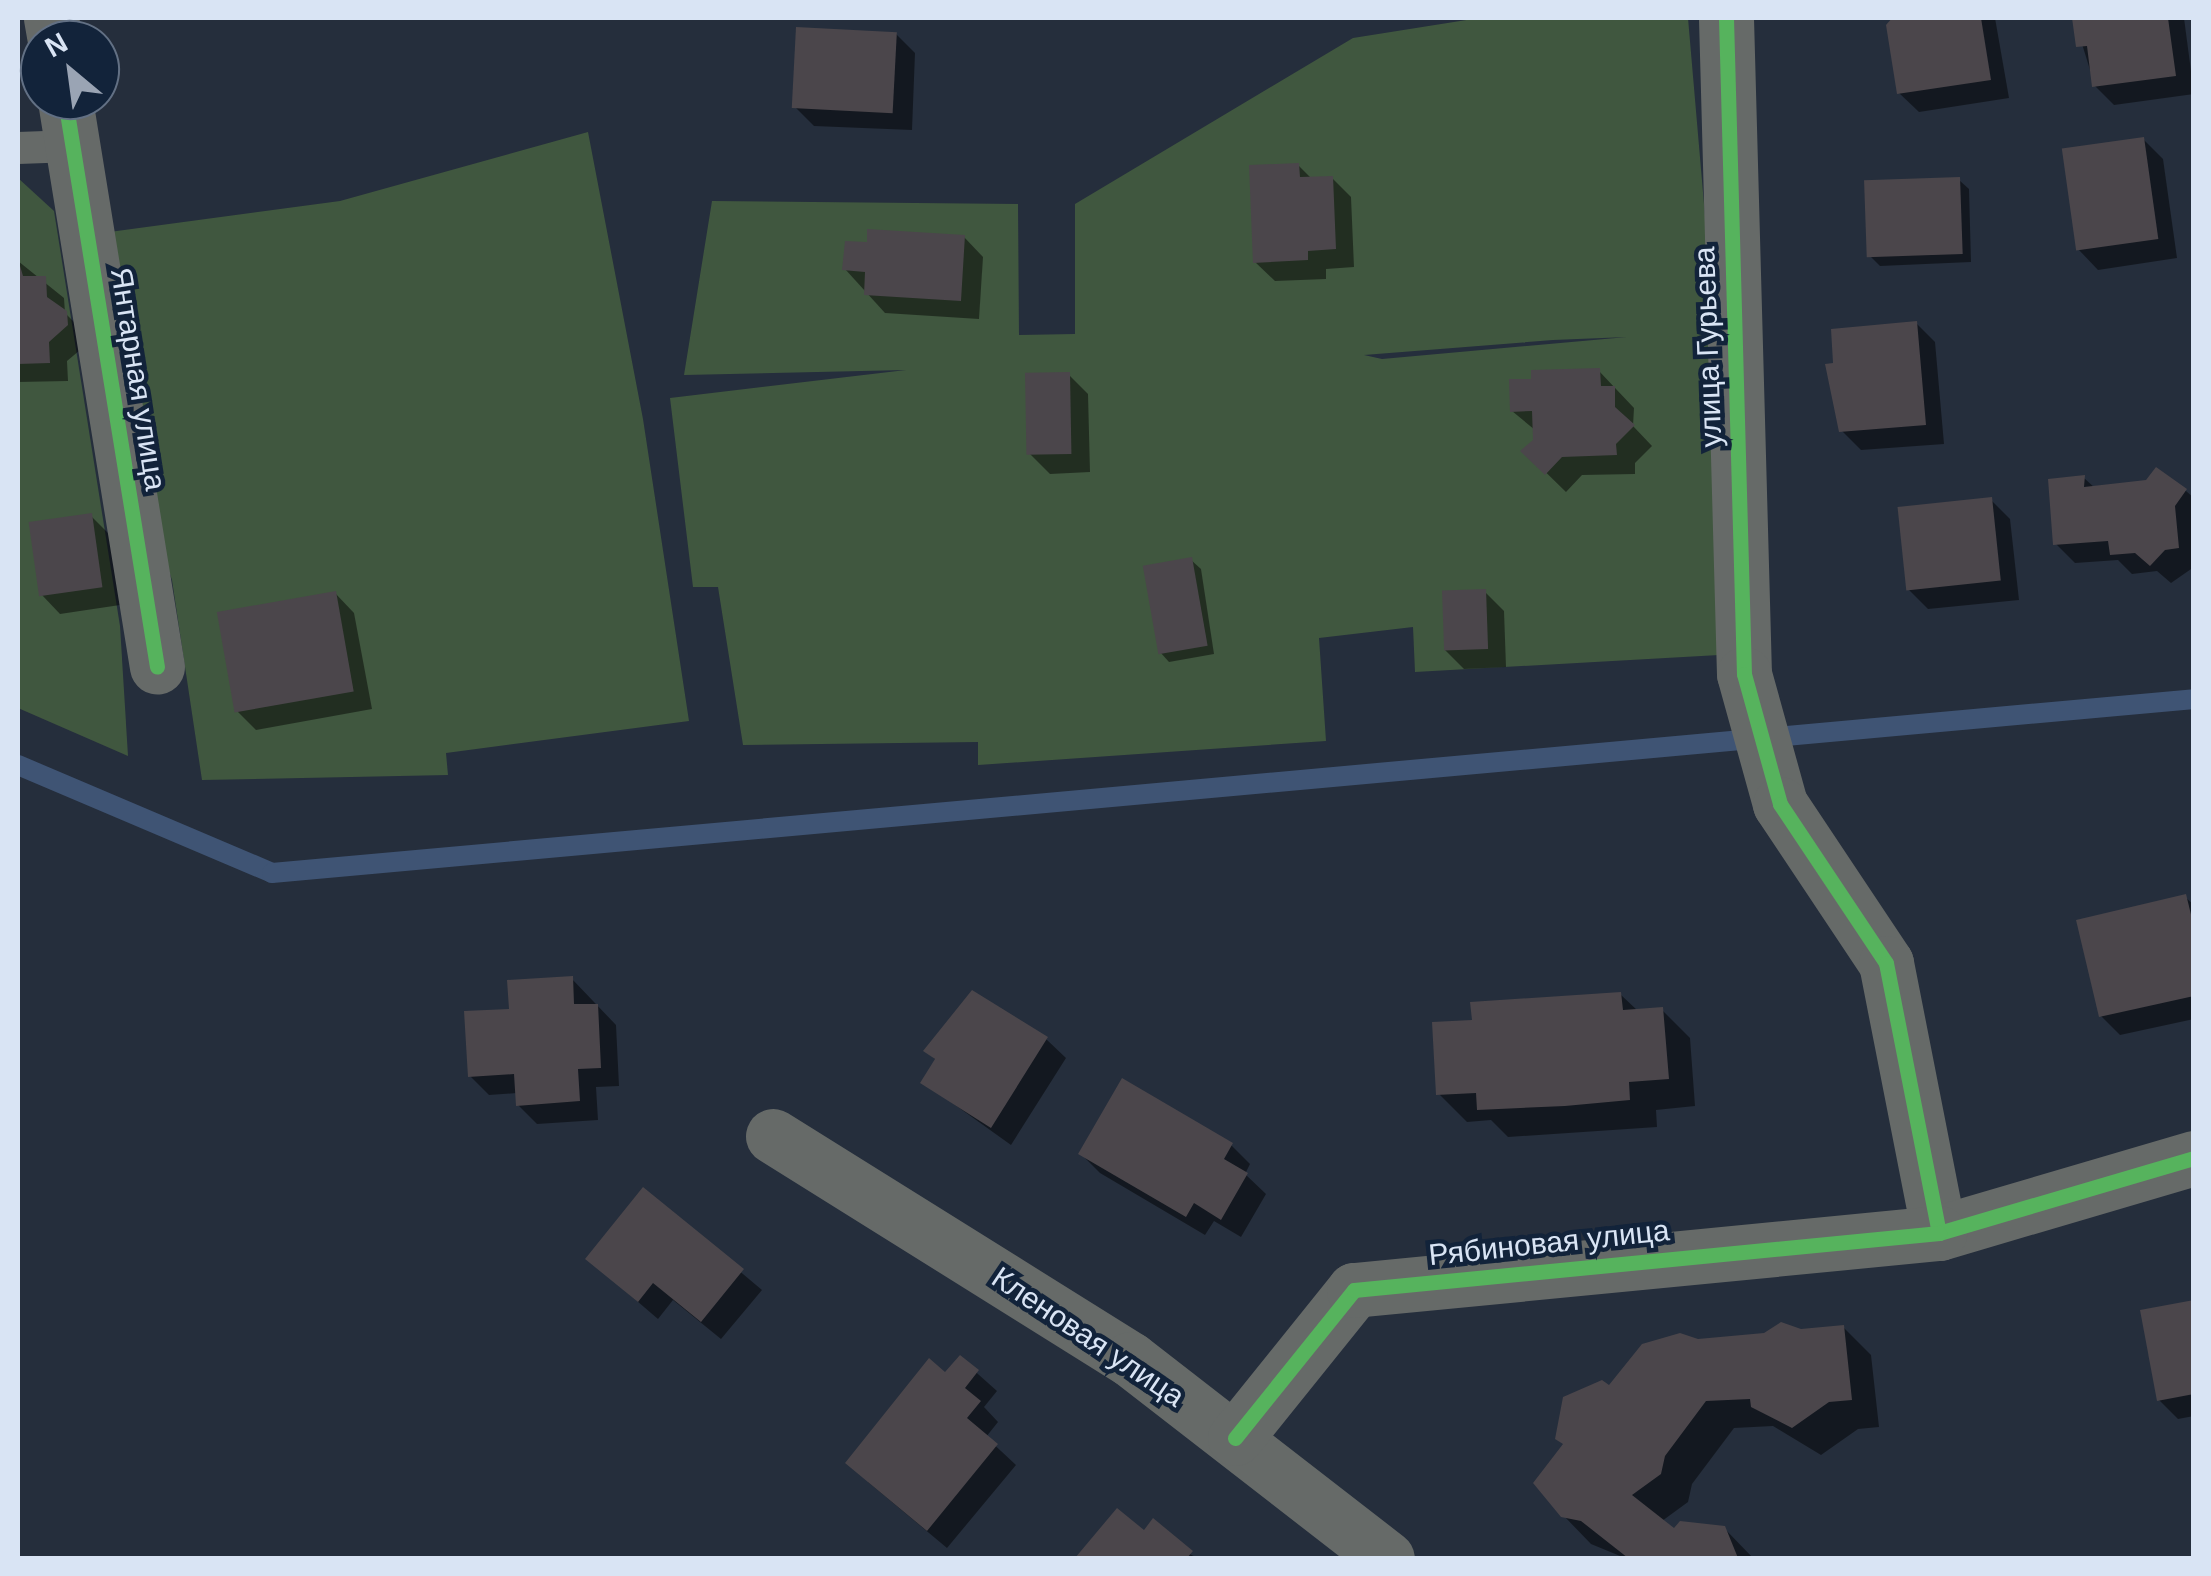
<!DOCTYPE html>
<html>
<head>
<meta charset="utf-8">
<style>
  body { margin:0 }
  #map { position:relative; width:2211px; height:1576px; overflow:hidden; background:#252e3c; font-family:Arial,sans-serif }
  div>[style] { position:absolute }
  [style*='--x'] { left:calc(var(--x)*1px); top:calc(var(--y)*1px); width:calc(var(--w)*1px); rotate:calc(var(--a)*1deg) }
  .green>* { inset:0; background:#40573f }
  .shadow>* { inset:0; background:#0007 }
  .stream>* { height:20px; margin:-10px; padding:0 10px; transform-origin:10px; border-radius:10px; background:#3f5474 }
  .building>* { inset:0; background:#4b464b; transform-origin:0 0 }
  .lane>* { height:32px; margin:-16px; padding:0 16px; transform-origin:16px; border-radius:16px; background:#666a68 }
  .street>* { height:55px; margin:-27.5px; padding:0 27.5px; transform-origin:27.5px; border-radius:27.5px; background:#666a68 }
  .cycleway>* { height:15px; margin:-7.5px; padding:0 7.5px; transform-origin:7.5px; border-radius:7.5px; background:#56b35d }
  span { translate:-50% -50%; white-space:nowrap; text-align:center; line-height:1.15; -webkit-text-stroke:9px #12233a; paint-order:stroke }
  .street-label { font-size:30px; color:#d9e4f4 }
  .frame { position:absolute; inset:0; border:20px solid #d9e4f4; pointer-events:none }
  .north { position:absolute; left:20px; top:20px; width:100px; height:100px; box-sizing:border-box; background:#12233a; border:2px solid #627084; border-radius:50%; rotate:331deg; font-size:28px; font-weight:700; line-height:40px; text-align:center; color:#d9e4f4 }
  .north::after { content:''; display:block; margin:auto; width:35px; height:45px; background:#9aa4b4; clip-path:polygon(50% 0,100% 100%,50% 72%,0 100%) }
</style>
</head>
<body>
<div id="map">
  <div class="green">
    <div style="clip-path:polygon(evenodd,1479px 18px,1688px 18px,1709px 262px,1719px 655px,1415px 672px,1413px 627px,1319px 638px,1326px 741px,978px 765px,978px 742px,743px 745px,718px 587px,693px 587px,670px 398px,906px 370px,684px 375px,712px 201px,1018px 204px,1019px 335px,1075px 334px,1075px 204px,1353px 38px,1479px 18px,1627px 337px,1382px 359px,1364px 355px,1553px 340px,1627px 337px)"></div>
    <div style="clip-path:polygon(588px 132px,643px 419px,689px 721px,446px 753px,448px 775px,202px 780px,172px 580px,124px 436px,102px 233px,340px 201px)"></div>
    <div style="clip-path:polygon(18px 178px,54px 211px,120px 626px,128px 756px,18px 708px)"></div>
  </div>
  <div class="shadow">
    <div style="clip-path:polygon(1894px 18px,1995px 18px,2009px 98px,1919px 112px,1899px 93px)"></div>
    <div style="clip-path:polygon(2074px 18px,2184px 18px,2194px 94px,2114px 105px,2095px 86px)"></div>
    <div style="clip-path:polygon(896px 34px,915px 53px,912px 130px,814px 126px,795px 107px)"></div>
    <div style="clip-path:polygon(2143px 139px,2163px 159px,2177px 258px,2098px 270px,2079px 250px)"></div>
    <div style="clip-path:polygon(1298px 165px,1312px 179px,1332px 178px,1351px 197px,1354px 267px,1326px 269px,1326px 279px,1275px 281px,1255px 262px)"></div>
    <div style="clip-path:polygon(1959px 180px,1969px 189px,1971px 262px,1880px 266px,1871px 257px)"></div>
    <div style="clip-path:polygon(964px 237px,983px 257px,979px 319px,885px 313px,845px 269px)"></div>
    <div style="clip-path:polygon(18px 261px,64px 298px,65px 313px,85px 333px,86px 345px,67px 361px,68px 381px,18px 382px)"></div>
    <div style="clip-path:polygon(1916px 323px,1935px 342px,1944px 444px,1861px 450px,1842px 431px,1827px 367px)"></div>
    <div style="clip-path:polygon(1599px 371px,1634px 408px,1633px 426px,1652px 446px,1635px 463px,1635px 474px,1582px 475px,1566px 492px,1524px 451px,1535px 441px,1535px 430px,1512px 411px)"></div>
    <div style="clip-path:polygon(1069px 375px,1088px 394px,1090px 472px,1050px 474px,1030px 454px)"></div>
    <div style="clip-path:polygon(2084px 478px,2095px 488px,2186px 491px,2194px 498px,2194px 567px,2171px 583px,2157px 571px,2132px 574px,2118px 560px,2075px 563px,2056px 544px)"></div>
    <div style="clip-path:polygon(1991px 500px,2010px 519px,2019px 600px,1928px 609px,1909px 590px)"></div>
    <div style="clip-path:polygon(91px 516px,110px 535px,120px 605px,60px 614px,41px 594px)"></div>
    <div style="clip-path:polygon(1191px 560px,1201px 569px,1214px 654px,1169px 662px,1160px 652px)"></div>
    <div style="clip-path:polygon(1485px 592px,1504px 611px,1506px 667px,1464px 669px,1445px 650px)"></div>
    <div style="clip-path:polygon(335px 593px,354px 613px,372px 709px,256px 730px,237px 711px)"></div>
    <div style="clip-path:polygon(2185px 897px,2194px 905px,2194px 1019px,2120px 1035px,2101px 1016px)"></div>
    <div style="clip-path:polygon(572px 979px,616px 1025px,619px 1086px,596px 1087px,598px 1120px,537px 1124px,518px 1105px,517px 1093px,489px 1095px,470px 1076px,511px 1012px)"></div>
    <div style="clip-path:polygon(1620px 994px,1638px 1011px,1662px 1010px,1690px 1038px,1695px 1106px,1656px 1110px,1657px 1127px,1508px 1137px,1491px 1120px,1467px 1122px,1439px 1094px,1475px 1023px)"></div>
    <div style="clip-path:polygon(1046px 1039px,1066px 1058px,1011px 1145px,923px 1082px,937px 1061px,926px 1051px)"></div>
    <div style="clip-path:polygon(1231px 1145px,1250px 1164px,1245px 1174px,1266px 1194px,1241px 1237px,1214px 1221px,1205px 1235px,1100px 1173px,1081px 1154px)"></div>
    <div style="clip-path:polygon(643px 1190px,762px 1290px,721px 1339px,673px 1300px,658px 1319px,588px 1259px)"></div>
    <div style="clip-path:polygon(2194px 1303px,2194px 1416px,2178px 1419px,2159px 1400px)"></div>
    <div style="clip-path:polygon(1843px 1327px,1871px 1355px,1879px 1427px,1858px 1429px,1821px 1455px,1773px 1426px,1734px 1428px,1692px 1484px,1688px 1502px,1662px 1521px,1674px 1531px,1724px 1528px,1753px 1558px,1625px 1558px,1591px 1544px,1563px 1515px,1610px 1388px,1698px 1342px)"></div>
    <div style="clip-path:polygon(960px 1358px,997px 1391px,984px 1407px,998px 1422px,986px 1437px,1016px 1465px,947px 1548px,868px 1482px)"></div>
    <div style="clip-path:polygon(1117px 1511px,1145px 1533px,1198px 1558px,1079px 1558px)"></div>
  </div>
  <div class="stream">
    <div style="--x:18;--y:765;--w:276;--a:23"></div>
    <div style="--x:272;--y:873;--w:1930;--a:-5.17"></div>
  </div>
  <div class="building">
    <div style="clip-path:polygon(1892px 18px,1981px 18px,1991px 80px,1897px 94px,1886px 25px)"></div>
    <div style="clip-path:polygon(2072px 18px,2168px 18px,2176px 76px,2092px 87px,2087px 46px,2076px 47px)"></div>
    <div style="left:796px;top:27px;width:101px;height:81px;rotate:3deg"></div>
    <div style="left:2144px;top:137px;width:103px;height:83px;rotate:82deg"></div>
    <div style="clip-path:polygon(1299px 163px,1300px 177px,1333px 176px,1336px 249px,1308px 251px,1308px 260px,1253px 263px,1249px 165px)"></div>
    <div style="left:1960px;top:177px;width:77px;height:96px;rotate:88deg"></div>
    <div style="clip-path:polygon(867px 229px,965px 235px,961px 301px,864px 295px,865px 272px,842px 270px,845px 241px,867px 242px)"></div>
    <div style="clip-path:polygon(18px 259px,23px 276px,46px 276px,47px 297px,67px 311px,68px 325px,49px 342px,50px 363px,18px 364px)"></div>
    <div style="clip-path:polygon(1917px 321px,1926px 425px,1839px 432px,1825px 364px,1833px 363px,1831px 329px)"></div>
    <div style="clip-path:polygon(1600px 368px,1601px 386px,1615px 386px,1615px 407px,1635px 425px,1616px 444px,1617px 455px,1562px 457px,1545px 475px,1520px 451px,1533px 440px,1532px 411px,1510px 412px,1509px 379px,1531px 379px,1531px 370px)"></div>
    <div style="left:1070px;top:372px;width:82px;height:45px;rotate:89deg"></div>
    <div style="clip-path:polygon(2156px 467px,2187px 489px,2175px 506px,2179px 548px,2165px 550px,2150px 566px,2135px 553px,2110px 555px,2108px 541px,2053px 545px,2048px 479px,2085px 475px,2084px 487px,2146px 480px)"></div>
    <div style="left:1992px;top:497px;width:84px;height:95px;rotate:84deg"></div>
    <div style="left:92px;top:513px;width:75px;height:64px;rotate:82deg"></div>
    <div style="left:1192px;top:557px;width:90px;height:50px;rotate:80deg"></div>
    <div style="left:1486px;top:589px;width:60px;height:44px;rotate:88deg"></div>
    <div style="left:336px;top:591px;width:102px;height:121px;rotate:80deg"></div>
    <div style="clip-path:polygon(2186px 894px,2194px 927px,2194px 996px,2099px 1017px,2076px 920px)"></div>
    <div style="clip-path:polygon(573px 976px,574px 1004px,598px 1004px,601px 1068px,578px 1069px,580px 1101px,516px 1106px,514px 1074px,468px 1077px,464px 1011px,509px 1009px,507px 980px)"></div>
    <div style="clip-path:polygon(972px 990px,1048px 1037px,991px 1128px,920px 1083px,935px 1059px,923px 1051px)"></div>
    <div style="clip-path:polygon(1621px 992px,1623px 1010px,1663px 1007px,1669px 1079px,1629px 1082px,1630px 1100px,1565px 1106px,1477px 1110px,1476px 1093px,1436px 1095px,1432px 1022px,1472px 1020px,1470px 1002px)"></div>
    <div style="clip-path:polygon(1122px 1078px,1233px 1143px,1224px 1159px,1248px 1173px,1221px 1220px,1194px 1203px,1186px 1217px,1078px 1154px)"></div>
    <div style="clip-path:polygon(643px 1187px,744px 1269px,701px 1322px,653px 1283px,638px 1302px,585px 1259px)"></div>
    <div style="clip-path:polygon(2194px 1300px,2194px 1394px,2157px 1401px,2140px 1310px)"></div>
    <div style="clip-path:polygon(1781px 1322px,1801px 1329px,1844px 1325px,1852px 1400px,1829px 1402px,1792px 1428px,1751px 1407px,1750px 1399px,1706px 1401px,1665px 1456px,1661px 1474px,1632px 1495px,1674px 1528px,1680px 1521px,1725px 1526px,1738px 1558px,1628px 1558px,1581px 1521px,1561px 1517px,1533px 1483px,1563px 1444px,1555px 1439px,1563px 1397px,1602px 1380px,1609px 1385px,1642px 1344px,1680px 1333px,1698px 1339px,1764px 1333px)"></div>
    <div style="clip-path:polygon(960px 1355px,979px 1370px,965px 1388px,981px 1401px,967px 1418px,998px 1444px,927px 1531px,845px 1463px,929px 1358px,945px 1372px)"></div>
    <div style="clip-path:polygon(1117px 1508px,1144px 1530px,1153px 1518px,1193px 1551px,1187px 1558px,1075px 1558px)"></div>
  </div>
  <div class="lane">
    <div style="--x:18;--y:148;--w:55;--a:-2.1"></div>
  </div>
  <div class="street">
    <div style="--x:51;--y:18;--w:22;--a:80"></div>
    <div style="--x:1726;--y:18;--w:656;--a:88.43"></div>
    <div style="--x:1744;--y:674;--w:135;--a:74.5"></div>
    <div style="--x:1780;--y:804;--w:191;--a:56.3"></div>
    <div style="--x:1886;--y:963;--w:275;--a:78.9"></div>
    <div style="--x:1939;--y:1233;--w:266;--a:-16.4"></div>
    <div style="--x:65;--y:100;--w:574;--a:80.78"></div>
    <div style="--x:773;--y:1136;--w:421;--a:32"></div>
    <div style="--x:1130;--y:1359;--w:325;--a:37.8"></div>
    <div style="--x:1235;--y:1438;--w:190;--a:-51.2"></div>
    <div style="--x:1354;--y:1290;--w:588;--a:-5.57"></div>
  </div>
  <div class="cycleway">
    <div style="--x:1726;--y:18;--w:656;--a:88.43"></div>
    <div style="--x:1744;--y:674;--w:135;--a:74.5"></div>
    <div style="--x:1780;--y:804;--w:191;--a:56.3"></div>
    <div style="--x:1886;--y:963;--w:275;--a:78.9"></div>
    <div style="--x:1939;--y:1233;--w:266;--a:-16.4"></div>
    <div style="--x:65;--y:100;--w:574;--a:80.78"></div>
    <div style="--x:1235;--y:1438;--w:190;--a:-51.2"></div>
    <div style="--x:1354;--y:1290;--w:588;--a:-5.57"></div>
  </div>
  <div class="street-label">
    <span style="left:1708px;top:347px;rotate:-92deg">улица Гурьева</span>
    <span style="left:138px;top:379px;rotate:81deg">Янтарная улица</span>
    <span style="left:1549px;top:1243px;rotate:-6deg">Рябиновая улица</span>
    <span style="left:1088px;top:1337px;rotate:34deg">Кленовая улица</span>
  </div>
  <div class="frame"></div>
  <div class="north">N</div>
</div>
</body>
</html>
